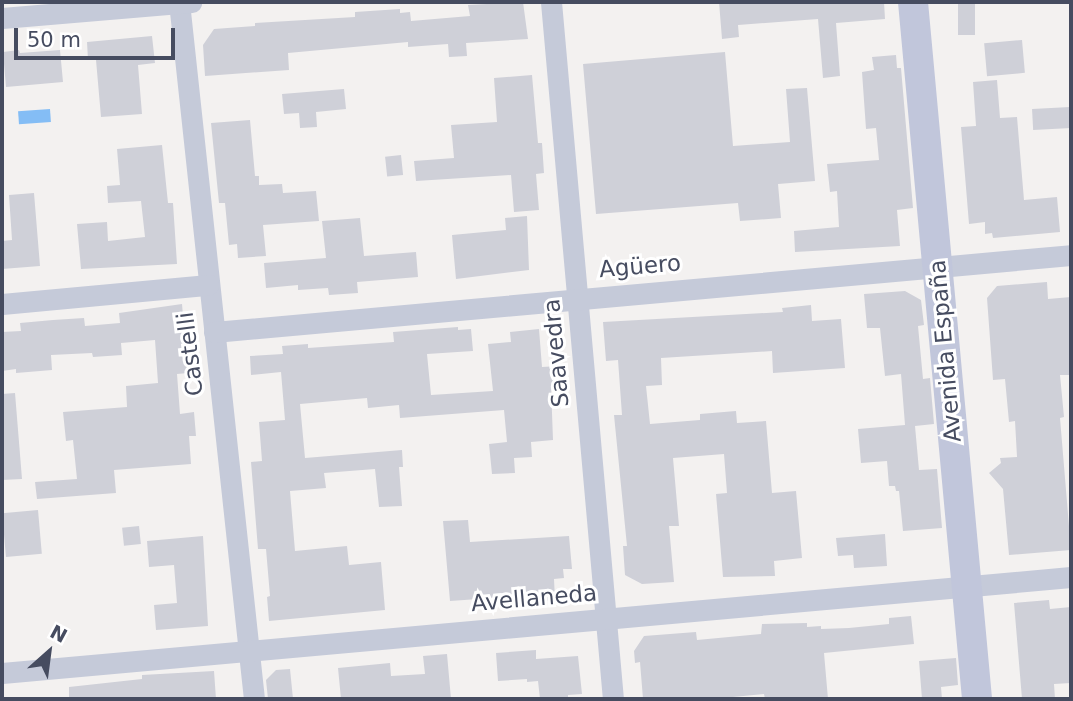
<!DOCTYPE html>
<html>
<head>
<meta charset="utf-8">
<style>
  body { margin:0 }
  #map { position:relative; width:1073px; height:701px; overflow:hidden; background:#f3f1f0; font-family:"DejaVu Sans",sans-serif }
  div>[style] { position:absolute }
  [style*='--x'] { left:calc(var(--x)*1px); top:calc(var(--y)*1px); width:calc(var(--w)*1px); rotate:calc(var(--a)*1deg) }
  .water>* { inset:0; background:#84bdf5; transform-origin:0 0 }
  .building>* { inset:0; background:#cfd0d8; transform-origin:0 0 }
  .street>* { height:21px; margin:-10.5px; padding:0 10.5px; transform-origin:10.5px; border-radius:10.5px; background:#c5cad9 }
  .secondary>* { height:30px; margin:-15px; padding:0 15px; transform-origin:15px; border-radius:15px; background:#c1c6db }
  span { translate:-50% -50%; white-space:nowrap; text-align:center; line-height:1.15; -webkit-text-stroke:6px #fff; paint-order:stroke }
  .street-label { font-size:23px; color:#464c60 }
  .frame { position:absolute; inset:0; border:4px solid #464c60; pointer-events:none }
  .north { position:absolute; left:14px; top:617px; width:70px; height:70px; -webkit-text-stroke:5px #fff; paint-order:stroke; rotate:28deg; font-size:19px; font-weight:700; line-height:28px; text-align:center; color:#464c60 }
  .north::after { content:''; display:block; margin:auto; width:24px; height:32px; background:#464c60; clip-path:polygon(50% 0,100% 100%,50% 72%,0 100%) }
  .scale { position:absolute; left:14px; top:28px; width:161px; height:32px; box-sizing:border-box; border:4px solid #464c60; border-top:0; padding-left:9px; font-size:21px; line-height:24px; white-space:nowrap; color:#464c60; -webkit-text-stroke:5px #fff; paint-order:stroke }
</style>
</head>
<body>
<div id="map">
  <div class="water">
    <div style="left:50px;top:109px;width:13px;height:32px;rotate:86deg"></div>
  </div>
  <div class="building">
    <div style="clip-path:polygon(523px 2px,528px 39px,466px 43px,467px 56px,449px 57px,448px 44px,408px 47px,408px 42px,288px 53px,289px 70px,205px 76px,203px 45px,214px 29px,255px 26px,255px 23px,355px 17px,355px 12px,400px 9px,400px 13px,410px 12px,411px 21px,470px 16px,468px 5px)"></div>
    <div style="clip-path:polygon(719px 2px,884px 2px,885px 19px,836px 23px,840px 76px,823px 78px,818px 19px,738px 25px,739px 37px,722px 39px)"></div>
    <div style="left:958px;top:2px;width:17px;height:33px"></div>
    <div style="clip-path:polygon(152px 36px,155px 63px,138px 65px,142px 114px,101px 117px,96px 60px,88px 60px,87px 42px)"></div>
    <div style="left:1022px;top:40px;width:33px;height:38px;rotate:85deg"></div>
    <div style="clip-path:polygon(19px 50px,20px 53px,60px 50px,63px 82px,6px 87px,3px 52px)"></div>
    <div style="clip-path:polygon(725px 52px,733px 146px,790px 142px,786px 89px,807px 88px,815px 181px,778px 184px,781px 218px,740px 221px,738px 203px,596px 214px,583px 64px)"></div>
    <div style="clip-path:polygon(896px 55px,897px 68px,901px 68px,913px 208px,897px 210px,900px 246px,795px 252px,794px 231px,839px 227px,837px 191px,830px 192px,827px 164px,879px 160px,876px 128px,866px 129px,862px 72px,874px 70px,872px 57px)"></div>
    <div style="clip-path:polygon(532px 75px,538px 143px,542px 143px,544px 173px,536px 174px,539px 210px,514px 212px,511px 175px,416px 181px,414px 161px,454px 158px,451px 125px,497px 122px,494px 78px)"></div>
    <div style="clip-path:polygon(997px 80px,1000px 118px,1017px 117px,1024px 200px,1057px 197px,1060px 232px,993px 238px,992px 233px,985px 234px,985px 222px,969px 224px,961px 127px,976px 126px,973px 82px)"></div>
    <div style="clip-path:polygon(344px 89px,346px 109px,316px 112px,317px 127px,300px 128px,299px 113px,284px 114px,282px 94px)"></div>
    <div style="left:1070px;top:107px;width:21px;height:38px;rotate:87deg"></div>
    <div style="clip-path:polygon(250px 120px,255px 176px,259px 176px,259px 185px,282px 184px,283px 193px,316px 191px,319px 221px,263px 225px,266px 256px,238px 258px,237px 244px,229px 245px,225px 203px,219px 203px,211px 123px)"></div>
    <div style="clip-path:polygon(162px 145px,168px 203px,173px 203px,177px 264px,81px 269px,77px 224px,107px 222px,108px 241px,145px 237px,141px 201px,108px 203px,107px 186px,120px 185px,117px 149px)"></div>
    <div style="left:401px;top:155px;width:20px;height:16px;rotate:84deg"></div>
    <div style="clip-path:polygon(34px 193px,40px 266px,2px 269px,2px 241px,12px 240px,9px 195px)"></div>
    <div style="clip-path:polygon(527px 216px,529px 270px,456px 279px,452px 235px,506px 230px,505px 218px)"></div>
    <div style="clip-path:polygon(360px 218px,364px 256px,416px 252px,418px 277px,357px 282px,358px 293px,329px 295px,328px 288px,298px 290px,298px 285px,266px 288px,264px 263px,326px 258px,322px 221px)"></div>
    <div style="clip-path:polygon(1047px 282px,1048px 299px,1071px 297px,1071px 375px,1060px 375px,1064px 417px,1060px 418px,1071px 550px,1009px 555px,1003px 489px,989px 473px,1001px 463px,1000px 458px,1017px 457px,1015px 421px,1009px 422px,1005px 379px,993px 380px,987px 298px,997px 286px)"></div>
    <div style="clip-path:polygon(905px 291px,921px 300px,924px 325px,918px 326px,923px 379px,930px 378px,934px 424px,915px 426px,919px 470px,937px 469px,942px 528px,903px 531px,899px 491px,896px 491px,895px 486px,889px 486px,887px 461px,861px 463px,858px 429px,905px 425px,901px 374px,885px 376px,880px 328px,867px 328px,864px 294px)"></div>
    <div style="clip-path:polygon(182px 304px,188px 373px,177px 374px,180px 414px,194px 412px,196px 436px,189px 436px,191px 464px,114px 470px,116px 493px,37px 499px,35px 482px,77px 479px,73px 440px,66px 441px,63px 412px,127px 407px,126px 386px,158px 383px,155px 340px,121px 343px,122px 355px,93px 357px,92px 353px,51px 355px,52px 370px,16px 373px,16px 369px,2px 371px,2px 332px,21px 331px,20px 323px,53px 320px,84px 318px,85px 326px,120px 323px,119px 313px)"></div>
    <div style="clip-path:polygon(811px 305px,812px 321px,841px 319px,845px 368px,773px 373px,772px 351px,661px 358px,662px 385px,646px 386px,650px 424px,700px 420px,700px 414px,736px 411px,737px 423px,766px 421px,772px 493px,796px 491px,802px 558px,774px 561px,775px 576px,723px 577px,716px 494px,727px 493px,724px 454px,673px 458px,679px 526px,669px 526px,674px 582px,642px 584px,625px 575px,623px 546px,627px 546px,614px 415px,622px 415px,618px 360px,606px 361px,603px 322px,783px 312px,782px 308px)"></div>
    <div style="clip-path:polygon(458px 327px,458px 330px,471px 329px,473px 351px,427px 354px,431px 395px,493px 391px,488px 344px,511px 342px,510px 332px,539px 329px,542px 367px,559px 366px,561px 385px,551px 386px,553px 440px,531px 442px,532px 457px,514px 458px,515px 473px,492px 474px,489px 444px,507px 442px,504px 410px,400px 418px,399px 405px,368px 408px,367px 398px,300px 404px,305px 458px,402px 450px,403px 467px,399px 467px,402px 506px,379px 507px,375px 469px,324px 473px,326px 488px,290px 491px,295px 551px,347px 546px,349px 565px,381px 562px,385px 610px,269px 621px,267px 597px,270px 596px,266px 549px,258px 549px,251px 462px,262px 461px,259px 422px,285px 420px,281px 372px,251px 375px,250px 356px,283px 354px,282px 346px,308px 344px,308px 348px,394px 342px,393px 332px)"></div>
    <div style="clip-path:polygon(15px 393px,22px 479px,2px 480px,2px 394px)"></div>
    <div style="left:38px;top:510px;width:44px;height:36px;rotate:85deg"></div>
    <div style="clip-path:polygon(468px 520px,470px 542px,569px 536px,572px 569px,563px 569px,564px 578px,554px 579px,555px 600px,534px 602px,534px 595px,450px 601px,443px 521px)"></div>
    <div style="left:139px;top:526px;width:18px;height:17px;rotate:84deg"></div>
    <div style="clip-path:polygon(885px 534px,887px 566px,854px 568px,853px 555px,838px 556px,836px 538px)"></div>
    <div style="clip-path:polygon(203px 536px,208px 626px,156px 630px,154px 605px,177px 603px,174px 565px,149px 567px,147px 541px)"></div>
    <div style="clip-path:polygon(1049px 600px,1050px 609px,1071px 607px,1071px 683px,1054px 684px,1055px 699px,1022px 699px,1014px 603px)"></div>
    <div style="clip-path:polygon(911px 616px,914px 644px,824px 653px,828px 699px,765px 699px,764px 694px,712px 699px,643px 699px,640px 662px,635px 663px,634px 651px,644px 636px,696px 632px,697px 640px,761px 634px,762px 624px,807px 623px,807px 627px,821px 626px,821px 629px,849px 628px,889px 624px,889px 618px)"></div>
    <div style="clip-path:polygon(536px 650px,536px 659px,578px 656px,582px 694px,568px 695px,568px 699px,540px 699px,538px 681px,527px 682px,527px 679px,498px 681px,496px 653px)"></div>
    <div style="clip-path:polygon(447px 654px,451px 699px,341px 699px,338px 668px,390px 663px,391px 676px,425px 674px,423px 656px)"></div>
    <div style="clip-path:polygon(956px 658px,958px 685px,941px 687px,942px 699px,922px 699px,919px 661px)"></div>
    <div style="clip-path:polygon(290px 669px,293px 699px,268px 699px,266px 680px,276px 670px)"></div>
    <div style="clip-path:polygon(214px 671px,216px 699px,69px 699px,69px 687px,142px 679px,142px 675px)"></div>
  </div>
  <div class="street">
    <div style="--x:179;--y:2;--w:701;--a:83.86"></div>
    <div style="--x:551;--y:2;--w:700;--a:84.92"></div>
    <div style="--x:2;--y:18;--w:190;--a:-4.8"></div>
    <div style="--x:2;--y:304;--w:207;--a:-5.3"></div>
    <div style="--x:214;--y:332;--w:860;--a:-5.13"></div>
    <div style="--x:2;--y:673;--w:1073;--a:-5.13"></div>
  </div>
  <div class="secondary">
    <div style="--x:913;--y:2;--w:700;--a:84.75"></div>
  </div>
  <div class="street-label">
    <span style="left:640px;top:266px;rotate:-5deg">Agüero</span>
    <span style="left:945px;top:351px;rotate:-95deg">Avenida España</span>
    <span style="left:556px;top:353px;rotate:-95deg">Saavedra</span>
    <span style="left:190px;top:354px;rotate:-97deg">Castelli</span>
    <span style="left:534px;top:598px;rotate:-5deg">Avellaneda</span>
  </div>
  <div class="frame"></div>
  <div class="north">N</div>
  <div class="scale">50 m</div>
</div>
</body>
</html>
